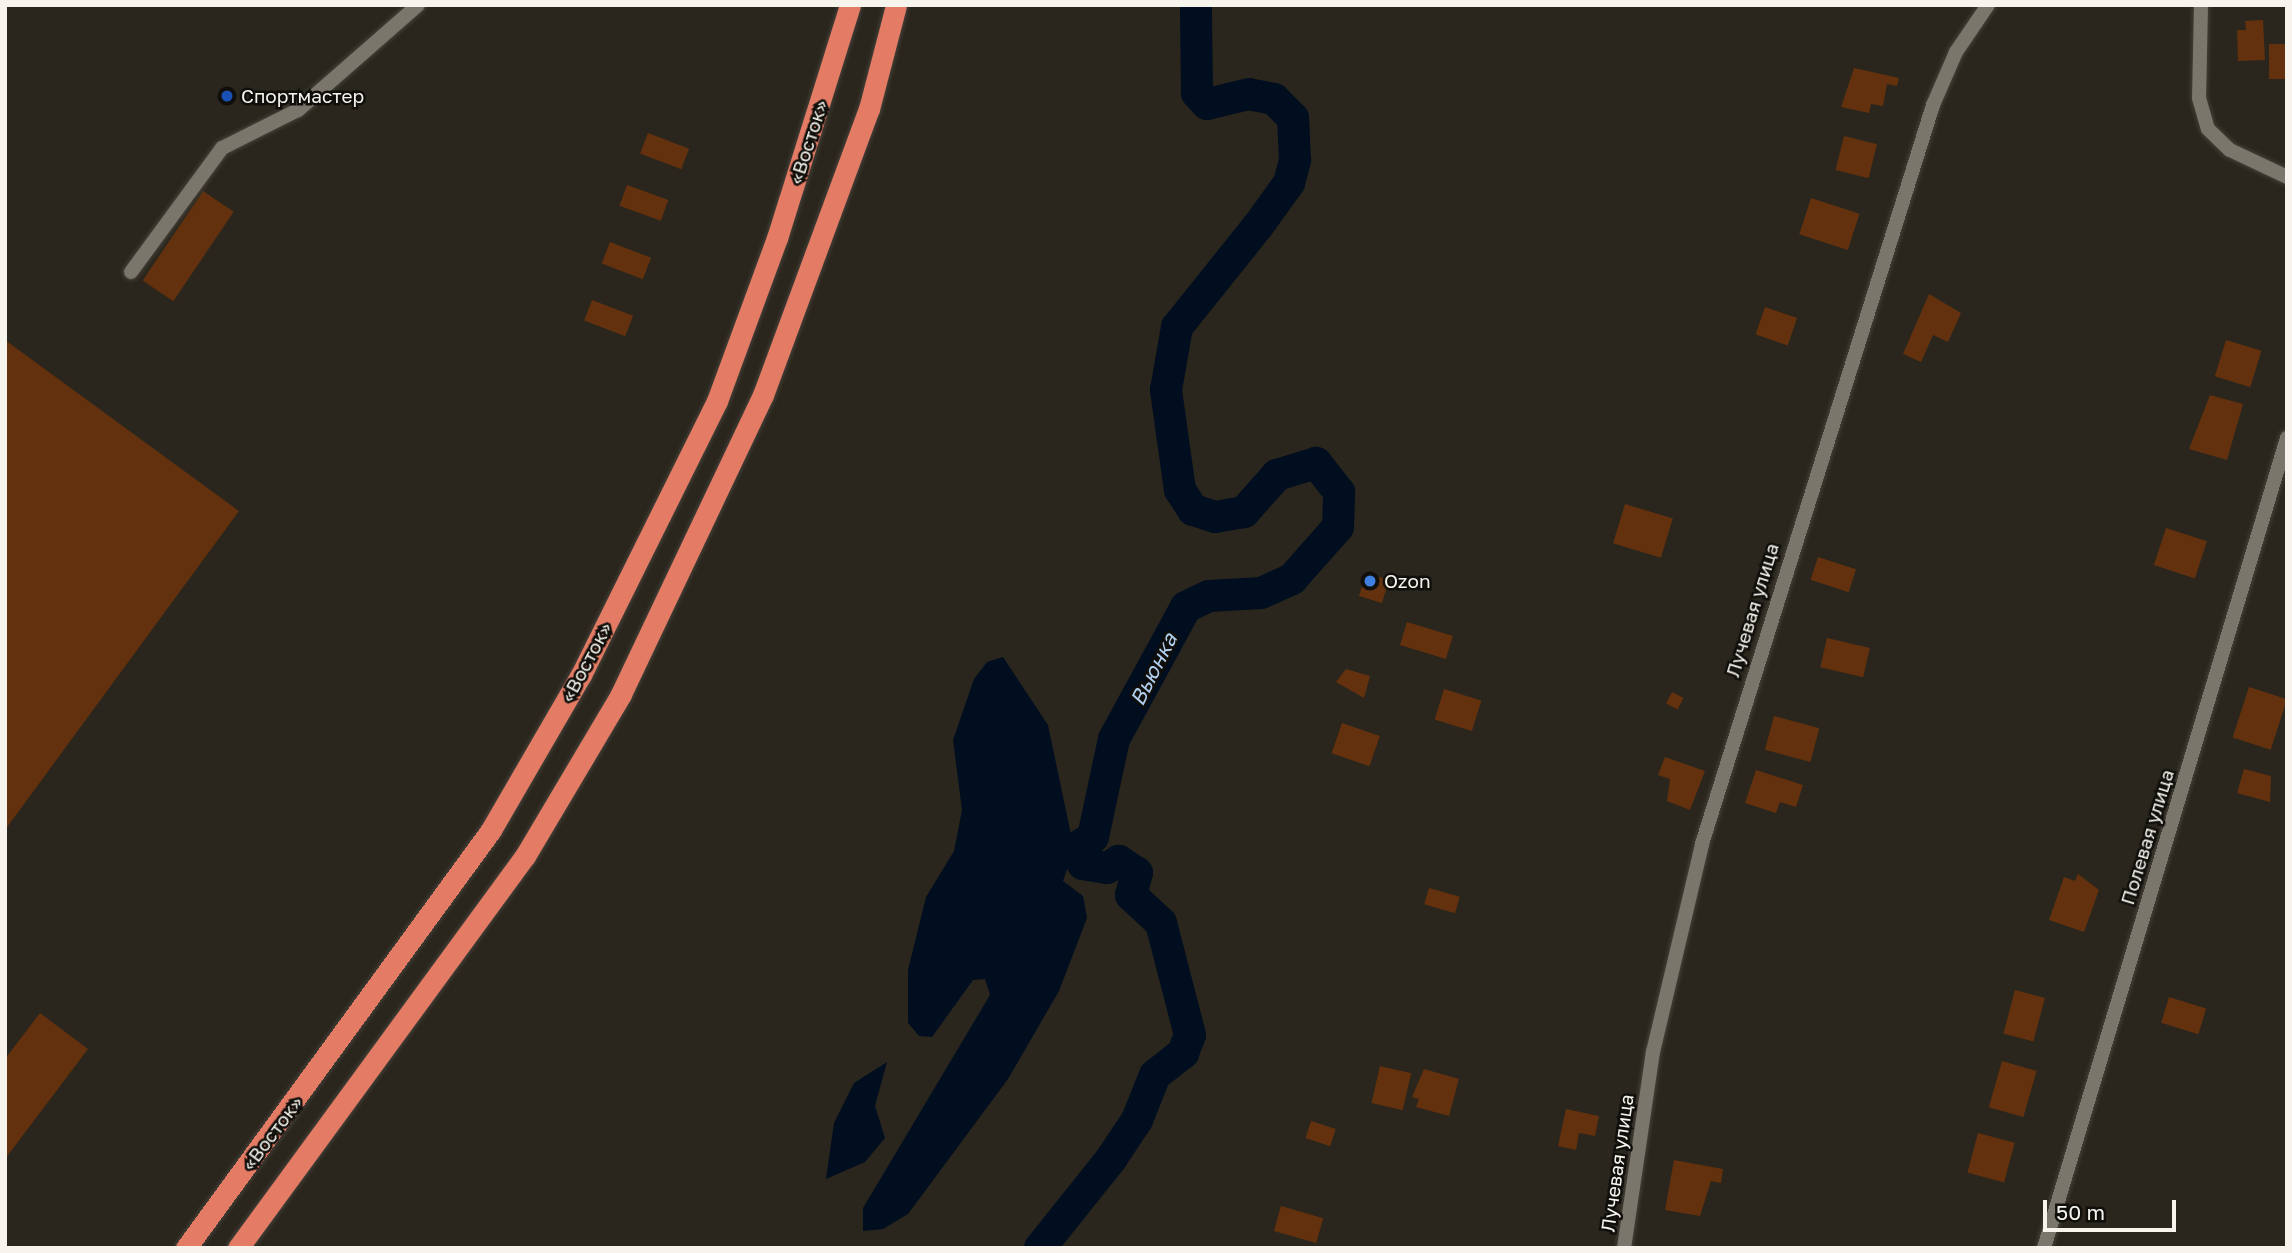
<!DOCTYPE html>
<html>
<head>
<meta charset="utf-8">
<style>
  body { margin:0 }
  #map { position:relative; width:2292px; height:1253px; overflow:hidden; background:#2a261d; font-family:"Golos Text",sans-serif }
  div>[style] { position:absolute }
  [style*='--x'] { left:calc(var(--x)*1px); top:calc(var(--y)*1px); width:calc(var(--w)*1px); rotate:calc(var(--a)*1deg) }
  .water>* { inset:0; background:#000e1f }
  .river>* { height:32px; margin:-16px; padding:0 16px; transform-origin:16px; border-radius:16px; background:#000e1f }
  .building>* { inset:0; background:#63310d; transform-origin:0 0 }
  .roads { filter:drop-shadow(0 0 2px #45413a) drop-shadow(0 0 2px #45413a) }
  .minor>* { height:14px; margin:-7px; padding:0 7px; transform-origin:7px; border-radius:7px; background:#7b766b }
  .trunk>* { height:21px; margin:-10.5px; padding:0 10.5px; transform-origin:10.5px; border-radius:10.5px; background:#e47b64 }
  .dots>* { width:19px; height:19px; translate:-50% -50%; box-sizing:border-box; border:4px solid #110f0b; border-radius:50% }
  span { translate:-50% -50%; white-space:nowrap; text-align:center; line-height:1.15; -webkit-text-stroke:5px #110f0b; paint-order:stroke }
  .poi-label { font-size:19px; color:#f6f4ed }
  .left { translate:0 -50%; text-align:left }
  .street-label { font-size:19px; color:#f6f4ed }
  .water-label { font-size:21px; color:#b1d0ef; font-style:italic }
  .frame { position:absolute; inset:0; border:7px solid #f6f4ed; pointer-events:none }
  .scale { position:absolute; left:2043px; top:1200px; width:133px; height:32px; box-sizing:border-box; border:4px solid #f6f4ed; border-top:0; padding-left:9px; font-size:21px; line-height:24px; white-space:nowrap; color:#f6f4ed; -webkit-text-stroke:5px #110f0b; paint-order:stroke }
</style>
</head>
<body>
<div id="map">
  <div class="water">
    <div style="clip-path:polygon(1003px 657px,1048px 725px,1074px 849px,1063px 881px,1083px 896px,1087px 918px,1059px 991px,1008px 1079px,908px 1214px,883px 1229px,863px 1231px,863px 1208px,990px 995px,985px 979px,973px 980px,932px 1037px,919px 1036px,908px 1023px,908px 970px,926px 897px,954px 851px,962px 810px,953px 740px,974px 679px,987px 662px)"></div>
    <div style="clip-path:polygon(887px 1062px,875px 1106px,885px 1138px,865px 1162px,826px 1179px,834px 1123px,854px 1083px)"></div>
  </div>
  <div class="river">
    <div style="--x:1040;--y:1248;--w:114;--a:-51.4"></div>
    <div style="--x:1111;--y:1159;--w:47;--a:-56.3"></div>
    <div style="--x:1137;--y:1120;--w:48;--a:-68.2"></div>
    <div style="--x:1155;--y:1075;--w:36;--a:-38"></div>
    <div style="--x:1183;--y:1053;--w:19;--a:-69"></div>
    <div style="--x:1190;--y:1035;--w:116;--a:-104.5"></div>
    <div style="--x:1161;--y:923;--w:41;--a:-137"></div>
    <div style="--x:1131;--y:895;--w:23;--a:-75"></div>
    <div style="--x:1137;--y:873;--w:22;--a:-146"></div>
    <div style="--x:1119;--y:861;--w:14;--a:150"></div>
    <div style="--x:1107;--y:868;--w:24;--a:-171"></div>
    <div style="--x:1083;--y:864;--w:17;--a:-121"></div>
    <div style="--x:1074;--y:849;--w:22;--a:-32"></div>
    <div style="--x:1093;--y:837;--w:100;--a:-77.9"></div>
    <div style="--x:1114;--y:739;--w:150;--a:-61.4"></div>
    <div style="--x:1186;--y:607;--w:25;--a:-26"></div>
    <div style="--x:1209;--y:596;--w:52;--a:-3.3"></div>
    <div style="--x:1261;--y:593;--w:34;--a:-24"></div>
    <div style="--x:1292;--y:579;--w:69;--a:-48.5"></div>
    <div style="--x:1338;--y:527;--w:35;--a:-88"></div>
    <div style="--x:1339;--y:492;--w:37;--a:-128"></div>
    <div style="--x:1316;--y:463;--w:41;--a:162.9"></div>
    <div style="--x:1277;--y:475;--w:50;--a:131.7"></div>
    <div style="--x:1244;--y:512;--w:29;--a:170"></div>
    <div style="--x:1215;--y:517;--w:23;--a:-162"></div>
    <div style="--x:1193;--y:510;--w:24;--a:-123"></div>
    <div style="--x:1180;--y:490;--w:101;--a:-98"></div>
    <div style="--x:1166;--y:390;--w:64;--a:-80.1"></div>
    <div style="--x:1177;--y:327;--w:129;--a:-51.3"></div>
    <div style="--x:1258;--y:226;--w:53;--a:-54.2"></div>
    <div style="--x:1289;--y:183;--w:24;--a:-75"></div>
    <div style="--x:1295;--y:160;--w:42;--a:-92.7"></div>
    <div style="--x:1293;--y:118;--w:27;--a:-135"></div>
    <div style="--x:1274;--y:99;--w:25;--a:-169"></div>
    <div style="--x:1249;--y:94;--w:43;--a:166.6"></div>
    <div style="--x:1207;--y:104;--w:15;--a:-132"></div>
    <div style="--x:1197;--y:93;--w:88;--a:-90.7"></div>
  </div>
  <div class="building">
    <div style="clip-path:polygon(2263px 20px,2265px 60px,2238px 61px,2237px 30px,2246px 30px,2245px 21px)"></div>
    <div style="left:2269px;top:44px;width:18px;height:35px"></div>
    <div style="clip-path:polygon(1854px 68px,1899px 78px,1897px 86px,1887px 84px,1883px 106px,1871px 104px,1869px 113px,1841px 107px)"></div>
    <div style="left:648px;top:133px;width:44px;height:22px;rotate:21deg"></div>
    <div style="left:1844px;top:136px;width:34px;height:35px;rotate:14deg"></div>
    <div style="left:627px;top:185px;width:44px;height:22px;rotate:20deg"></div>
    <div style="left:203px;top:191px;width:37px;height:108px;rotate:34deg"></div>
    <div style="left:1811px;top:198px;width:51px;height:38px;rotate:18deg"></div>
    <div style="left:610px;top:242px;width:44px;height:23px;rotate:21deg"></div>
    <div style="clip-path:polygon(1929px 294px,1961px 313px,1948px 342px,1933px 335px,1921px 362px,1903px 354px)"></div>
    <div style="left:592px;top:300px;width:44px;height:22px;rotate:21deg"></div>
    <div style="left:1765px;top:307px;width:34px;height:29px;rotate:19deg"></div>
    <div style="clip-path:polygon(5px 340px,239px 511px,5px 830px)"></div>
    <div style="left:2226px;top:340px;width:37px;height:38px;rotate:17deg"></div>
    <div style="clip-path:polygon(2210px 395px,2243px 404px,2227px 460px,2189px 449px)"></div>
    <div style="left:1625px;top:504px;width:50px;height:41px;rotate:17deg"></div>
    <div style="left:2166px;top:528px;width:43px;height:39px;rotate:18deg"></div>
    <div style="left:1818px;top:557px;width:40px;height:24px;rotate:18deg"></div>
    <div style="left:1366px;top:573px;width:24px;height:24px;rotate:17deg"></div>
    <div style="left:1407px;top:622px;width:48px;height:24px;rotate:17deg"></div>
    <div style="left:1827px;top:638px;width:44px;height:30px;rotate:13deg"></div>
    <div style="clip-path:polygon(1346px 669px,1370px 676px,1364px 698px,1336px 682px)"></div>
    <div style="left:2249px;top:687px;width:40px;height:53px;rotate:18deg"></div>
    <div style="left:1444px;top:689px;width:39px;height:32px;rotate:17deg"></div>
    <div style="left:1672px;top:692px;width:13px;height:13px;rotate:27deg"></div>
    <div style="left:1774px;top:716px;width:47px;height:35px;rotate:15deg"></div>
    <div style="left:1342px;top:723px;width:40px;height:32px;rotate:19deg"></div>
    <div style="clip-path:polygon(1665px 757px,1705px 771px,1690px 810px,1667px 801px,1670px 779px,1658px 775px)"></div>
    <div style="clip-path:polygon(2244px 769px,2271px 776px,2270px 802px,2237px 793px)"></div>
    <div style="clip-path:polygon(1756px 770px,1803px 785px,1796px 807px,1780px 802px,1776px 813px,1745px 803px)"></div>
    <div style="clip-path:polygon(2078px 874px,2099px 890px,2084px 932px,2049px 920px,2064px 877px,2075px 881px)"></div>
    <div style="left:1429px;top:888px;width:32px;height:17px;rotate:16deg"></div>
    <div style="left:2015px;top:990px;width:31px;height:45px;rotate:15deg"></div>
    <div style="left:2169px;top:997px;width:39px;height:27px;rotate:17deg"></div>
    <div style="clip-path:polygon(40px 1013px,88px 1049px,5px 1159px,5px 1059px)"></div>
    <div style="left:2002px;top:1061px;width:36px;height:48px;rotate:16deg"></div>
    <div style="left:1380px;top:1066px;width:32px;height:38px;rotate:13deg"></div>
    <div style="clip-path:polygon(1424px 1069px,1459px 1079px,1449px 1116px,1416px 1107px,1419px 1099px,1412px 1097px)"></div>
    <div style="clip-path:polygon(1566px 1109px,1599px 1116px,1595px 1136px,1579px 1133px,1576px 1150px,1558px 1146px)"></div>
    <div style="left:1311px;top:1121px;width:26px;height:18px;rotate:18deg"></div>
    <div style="left:1978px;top:1133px;width:38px;height:41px;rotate:15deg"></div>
    <div style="clip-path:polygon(1674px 1160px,1723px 1169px,1721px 1183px,1711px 1181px,1700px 1216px,1665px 1210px)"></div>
    <div style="left:1281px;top:1206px;width:44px;height:26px;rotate:16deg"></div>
  </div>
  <div class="roads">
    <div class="minor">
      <div style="--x:2201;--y:5;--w:93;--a:91.2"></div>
      <div style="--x:2199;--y:98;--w:32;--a:74"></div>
      <div style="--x:2208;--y:129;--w:30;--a:44"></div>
      <div style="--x:2230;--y:150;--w:63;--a:25.3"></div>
      <div style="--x:131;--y:272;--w:154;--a:-53.7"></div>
      <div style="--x:222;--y:148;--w:85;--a:-26.6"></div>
      <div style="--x:298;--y:110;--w:159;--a:-41.2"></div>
      <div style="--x:1624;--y:1248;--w:198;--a:-81.6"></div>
      <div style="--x:1653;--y:1052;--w:214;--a:-76.7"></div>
      <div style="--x:1702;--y:844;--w:774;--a:-72.64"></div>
      <div style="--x:1933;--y:105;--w:58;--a:-66.5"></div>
      <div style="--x:1956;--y:52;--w:57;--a:-55.8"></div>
      <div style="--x:2044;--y:1248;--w:846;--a:-73.3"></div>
    </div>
    <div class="trunk">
      <div style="--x:186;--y:1248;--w:517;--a:-53.88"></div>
      <div style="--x:491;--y:830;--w:179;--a:-59.9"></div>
      <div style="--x:581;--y:675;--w:306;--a:-63.6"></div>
      <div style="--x:717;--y:401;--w:174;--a:-69.8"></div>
      <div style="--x:777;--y:238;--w:244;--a:-72.6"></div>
      <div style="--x:238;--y:1248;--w:486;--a:-53.8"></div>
      <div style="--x:525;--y:856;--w:188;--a:-59.3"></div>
      <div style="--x:621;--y:694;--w:331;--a:-64.6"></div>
      <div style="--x:763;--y:395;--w:305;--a:-69.7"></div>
      <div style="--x:869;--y:109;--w:107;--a:-75.4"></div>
    </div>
  </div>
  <div class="dots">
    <div style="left:227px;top:96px;background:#1a4fb4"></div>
    <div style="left:1370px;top:581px;background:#3f7fe0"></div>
  </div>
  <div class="poi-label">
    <span class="left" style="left:241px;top:96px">Спортмастер</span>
    <span class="left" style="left:1384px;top:581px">Ozon</span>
  </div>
  <div class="street-label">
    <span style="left:808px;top:142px;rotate:-72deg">«Восток»</span>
    <span style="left:1752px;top:610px;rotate:-73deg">Лучевая улица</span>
    <span style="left:586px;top:662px;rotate:-62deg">«Восток»</span>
    <span style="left:2147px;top:837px;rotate:-73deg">Полевая улица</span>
    <span style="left:272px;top:1133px;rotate:-53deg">«Восток»</span>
    <span style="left:1617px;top:1163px;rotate:-82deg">Лучевая улица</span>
  </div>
  <div class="water-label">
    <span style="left:1153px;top:669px;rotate:-63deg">Вьюнка</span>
  </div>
  <div class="frame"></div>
  <div class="scale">50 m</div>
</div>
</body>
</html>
